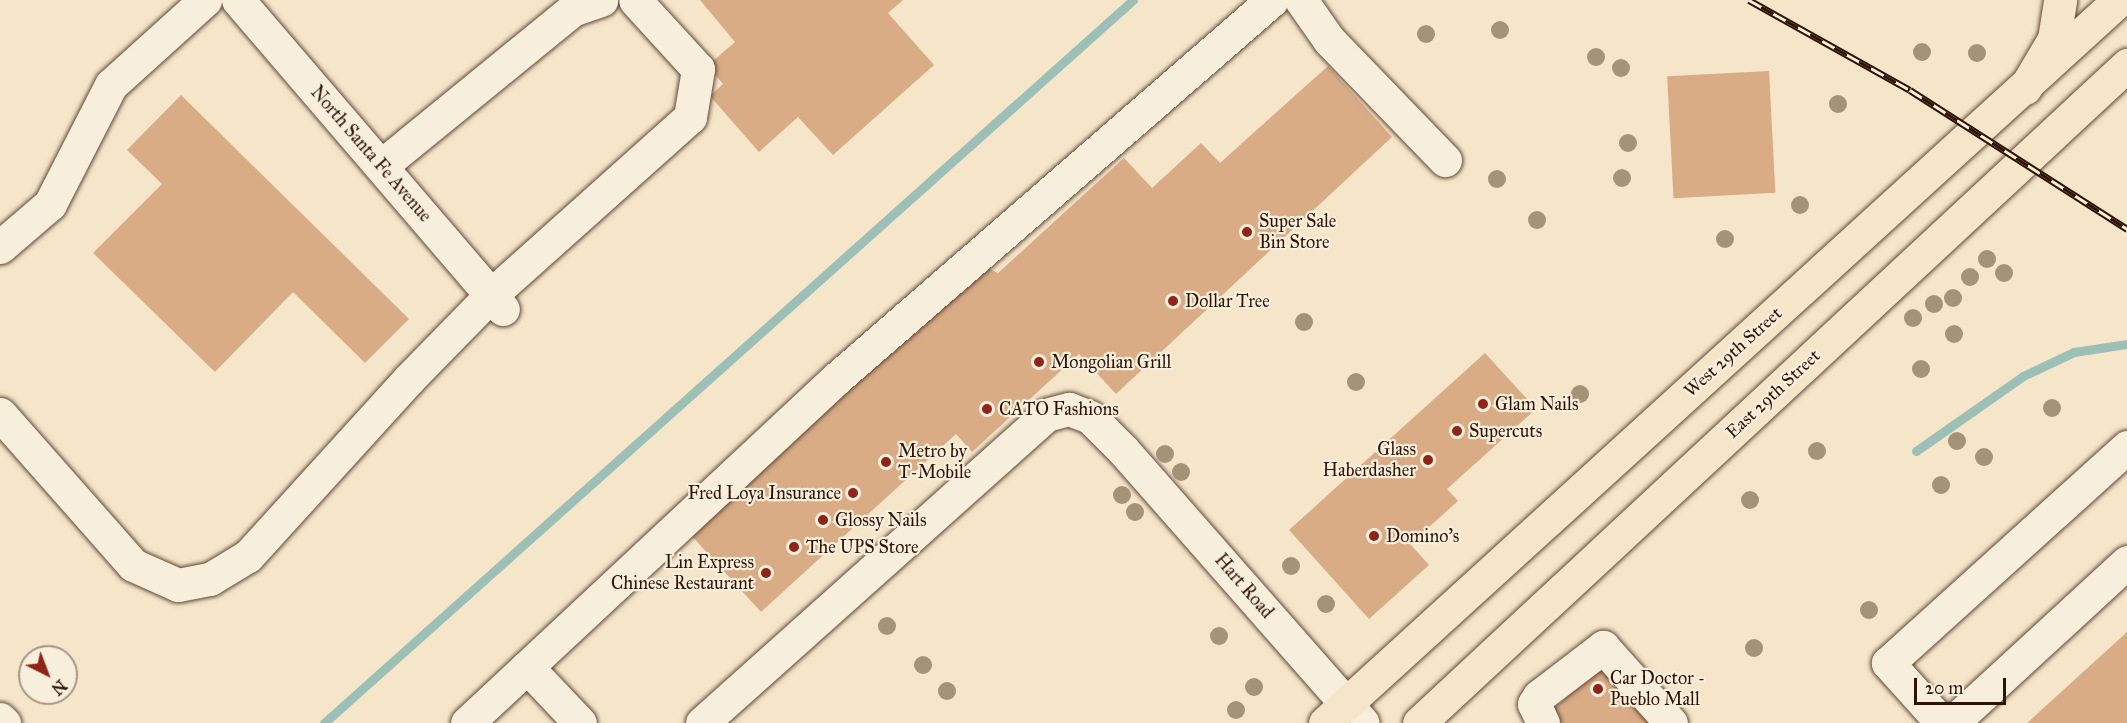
<!DOCTYPE html>
<html>
<head>
<meta charset="utf-8">
<style>
  body { margin:0 }
  #map { position:relative; width:2127px; height:723px; overflow:hidden; background:#f5e5c9; font-family:"IM FELL Great Primer",serif }
  div>[style] { position:absolute }
  [style*='--x'] { left:calc(var(--x)*1px); top:calc(var(--y)*1px); width:calc(var(--w)*1px); rotate:calc(var(--a)*1deg) }
  .stream>* { height:9px; margin:-4.5px; padding:0 4.5px; transform-origin:4.5px; border-radius:4.5px; background:#9cbfb7 }
  .building>* { inset:0; background:#daac86; transform-origin:0 0 }
  .roads { filter:drop-shadow(0 0 2px #604836) drop-shadow(0 0 2px #604836) }
  .minor>* { height:33px; margin:-16.5px; padding:0 16.5px; transform-origin:16.5px; border-radius:16.5px; background:#f8eedc }
  .major>* { height:33px; margin:-16.5px; padding:0 16.5px; transform-origin:16.5px; border-radius:16.5px; background:#f5e5c9 }
  .highway>* { height:33px; margin:-16.5px; padding:0 16.5px; transform-origin:16.5px; border-radius:16.5px; background:#f5e5c9 }
  .rail>* { height:7px; margin-top:-3.5px; transform-origin:0; background:repeating-linear-gradient(90deg,#f8eedc 0 14px,#2f1305 0 28px); box-sizing:border-box; border-block:2px solid #2f1305 }
  .trees>* { width:18px; height:18px; margin:-9px; border-radius:50%; background:#a59378 }
  .dots>* { width:16px; height:16px; translate:-50% -50%; box-sizing:border-box; border:3px solid #f8eedc; border-radius:50% }
  span { translate:-50% -50%; white-space:nowrap; text-align:center; line-height:1.15; -webkit-text-stroke:4.5px #f8eedc; paint-order:stroke }
  .street-label { font-size:18px; color:#2f1305 }
  .poi-label { font-size:18px; color:#2f1305 }
  .left { translate:0 -50%; text-align:left }
  .right { translate:-100% -50%; text-align:right }
  .north { position:absolute; left:18px; top:645px; width:60px; height:60px; box-sizing:border-box; background:#f8eedc; border:2px solid #a89686; border-radius:50%; rotate:138deg; font-size:16px; font-weight:700; line-height:24px; text-align:center; color:#2f1305 }
  .north::after { content:''; display:block; margin:auto; width:21px; height:27px; background:#8f2418; clip-path:polygon(50% 0,100% 100%,50% 72%,0 100%) }
  .scale { position:absolute; left:1914px; top:678px; width:92px; height:27px; box-sizing:border-box; border:3px solid #2f1305; border-top:0; padding-left:8px; font-size:18px; line-height:21px; white-space:nowrap; color:#2f1305; -webkit-text-stroke:4px #f8eedc; paint-order:stroke }
</style>
</head>
<body>
<div id="map">
  <div class="stream">
    <div style="--x:1916;--y:451;--w:131;--a:-35"></div>
    <div style="--x:2023;--y:376;--w:56;--a:-25.2"></div>
    <div style="--x:2074;--y:352;--w:54;--a:-8.6"></div>
    <div style="--x:324;--y:723;--w:1085;--a:-41.79"></div>
  </div>
  <div class="building">
    <div style="clip-path:polygon(700px 0,903px 0,888px 13px,934px 65px,833px 155px,798px 117px,759px 152px,710px 96px,723px 84px,707px 66px,735px 42px)"></div>
    <div style="clip-path:polygon(1328px 66px,1392px 137px,1116px 394px,1079px 354px,972px 452px,956px 434px,761px 612px,690px 534px,984px 266px,998px 273px,1124px 158px,1152px 188px,1201px 143px,1220px 163px)"></div>
    <div style="left:1769px;top:71px;width:122px;height:102px;rotate:87deg"></div>
    <div style="clip-path:polygon(181px 95px,409px 319px,365px 363px,293px 292px,215px 372px,93px 253px,162px 184px,127px 150px)"></div>
    <div style="clip-path:polygon(1485px 353px,1536px 409px,1447px 489px,1458px 501px,1410px 544px,1429px 565px,1369px 619px,1289px 530px)"></div>
    <div style="clip-path:polygon(2127px 632px,2127px 723px,2027px 723px)"></div>
    <div style="clip-path:polygon(1600px 666px,1652px 723px,1561px 723px,1551px 712px)"></div>
  </div>
  <div class="roads">
    <div class="minor">
      <div style="--x:238;--y:0;--w:407;--a:49.4"></div>
      <div style="--x:1301;--y:0;--w:49;--a:55"></div>
      <div style="--x:1329;--y:40;--w:167;--a:46"></div>
      <div style="--x:381;--y:166;--w:247;--a:-39.2"></div>
      <div style="--x:572;--y:10;--w:31;--a:-19"></div>
      <div style="--x:0;--y:247;--w:66;--a:-40.7"></div>
      <div style="--x:50;--y:204;--w:134;--a:-62.9"></div>
      <div style="--x:111;--y:85;--w:127;--a:-42.1"></div>
      <div style="--x:0;--y:414;--w:201;--a:48.6"></div>
      <div style="--x:133;--y:565;--w:49;--a:24"></div>
      <div style="--x:178;--y:585;--w:33;--a:-11"></div>
      <div style="--x:210;--y:579;--w:44;--a:-31.2"></div>
      <div style="--x:248;--y:556;--w:239;--a:-47.7"></div>
      <div style="--x:409;--y:379;--w:117;--a:-45.7"></div>
      <div style="--x:491;--y:295;--w:267;--a:-41.8"></div>
      <div style="--x:690;--y:117;--w:49;--a:-80.5"></div>
      <div style="--x:698;--y:69;--w:93;--a:-132.4"></div>
      <div style="--x:527;--y:667;--w:77;--a:46.6"></div>
      <div style="--x:0;--y:719;--w:6;--a:45"></div>
      <div style="--x:467;--y:723;--w:506;--a:-43"></div>
      <div style="--x:837;--y:378;--w:576;--a:-40.99"></div>
      <div style="--x:702;--y:723;--w:462;--a:-41.8"></div>
      <div style="--x:1046;--y:415;--w:24;--a:-15"></div>
      <div style="--x:1069;--y:409;--w:22;--a:21"></div>
      <div style="--x:1090;--y:417;--w:47;--a:45"></div>
      <div style="--x:1123;--y:450;--w:363;--a:48.7"></div>
      <div style="--x:1543;--y:723;--w:21;--a:-115"></div>
      <div style="--x:1534;--y:704;--w:9;--a:-58"></div>
      <div style="--x:1539;--y:696;--w:81;--a:-37.4"></div>
      <div style="--x:1603;--y:647;--w:102;--a:48.2"></div>
      <div style="--x:1942;--y:723;--w:81;--a:-132"></div>
      <div style="--x:1888;--y:663;--w:322;--a:-42.1"></div>
      <div style="--x:1952;--y:723;--w:238;--a:-42.6"></div>
    </div>
    <div class="major">
      <div style="--x:1325;--y:723;--w:1074;--a:-42.32"></div>
      <div style="--x:1419;--y:723;--w:967;--a:-42.9"></div>
    </div>
    <div class="highway">
      <div style="--x:2025;--y:88;--w:57;--a:-59.4"></div>
      <div style="--x:2054;--y:39;--w:39;--a:-81"></div>
    </div>
  </div>
  <div class="rail">
    <div style="--x:1749;--y:0;--w:184;--a:29.2"></div>
    <div style="--x:1910;--y:90;--w:258;--a:32.6"></div>
  </div>
  <div class="trees">
    <div style="left:1500px;top:30px"></div>
    <div style="left:1426px;top:34px"></div>
    <div style="left:1922px;top:52px"></div>
    <div style="left:1977px;top:53px"></div>
    <div style="left:1596px;top:57px"></div>
    <div style="left:1621px;top:68px"></div>
    <div style="left:1838px;top:104px"></div>
    <div style="left:1628px;top:143px"></div>
    <div style="left:1622px;top:178px"></div>
    <div style="left:1497px;top:179px"></div>
    <div style="left:1800px;top:205px"></div>
    <div style="left:1537px;top:220px"></div>
    <div style="left:1725px;top:239px"></div>
    <div style="left:1987px;top:259px"></div>
    <div style="left:2004px;top:273px"></div>
    <div style="left:1970px;top:277px"></div>
    <div style="left:1953px;top:298px"></div>
    <div style="left:1934px;top:304px"></div>
    <div style="left:1913px;top:318px"></div>
    <div style="left:1304px;top:322px"></div>
    <div style="left:1954px;top:334px"></div>
    <div style="left:1921px;top:369px"></div>
    <div style="left:1356px;top:382px"></div>
    <div style="left:1580px;top:394px"></div>
    <div style="left:2052px;top:408px"></div>
    <div style="left:1957px;top:441px"></div>
    <div style="left:1817px;top:451px"></div>
    <div style="left:1165px;top:454px"></div>
    <div style="left:1984px;top:457px"></div>
    <div style="left:1181px;top:472px"></div>
    <div style="left:1941px;top:485px"></div>
    <div style="left:1122px;top:495px"></div>
    <div style="left:1750px;top:500px"></div>
    <div style="left:1135px;top:512px"></div>
    <div style="left:1291px;top:566px"></div>
    <div style="left:1326px;top:604px"></div>
    <div style="left:1869px;top:610px"></div>
    <div style="left:887px;top:626px"></div>
    <div style="left:1219px;top:636px"></div>
    <div style="left:1754px;top:648px"></div>
    <div style="left:923px;top:665px"></div>
    <div style="left:1254px;top:687px"></div>
    <div style="left:947px;top:691px"></div>
    <div style="left:1236px;top:710px"></div>
  </div>
  <div class="dots">
    <div style="left:1247px;top:232px;background:#8f2418"></div>
    <div style="left:1173px;top:301px;background:#8f2418"></div>
    <div style="left:1039px;top:362px;background:#8f2418"></div>
    <div style="left:1483px;top:404px;background:#8f2418"></div>
    <div style="left:987px;top:409px;background:#8f2418"></div>
    <div style="left:1457px;top:431px;background:#8f2418"></div>
    <div style="left:1428px;top:460px;background:#8f2418"></div>
    <div style="left:886px;top:462px;background:#8f2418"></div>
    <div style="left:853px;top:493px;background:#8f2418"></div>
    <div style="left:823px;top:520px;background:#8f2418"></div>
    <div style="left:1374px;top:536px;background:#8f2418"></div>
    <div style="left:794px;top:547px;background:#8f2418"></div>
    <div style="left:766px;top:573px;background:#8f2418"></div>
    <div style="left:1598px;top:689px;background:#8f2418"></div>
  </div>
  <div class="street-label">
    <span style="left:371px;top:154px;rotate:49deg">North Santa Fe Avenue</span>
    <span style="left:1733px;top:352px;rotate:-42deg">West 29th Street</span>
    <span style="left:1773px;top:394px;rotate:-43deg">East 29th Street</span>
    <span style="left:1244px;top:586px;rotate:49deg">Hart Road</span>
  </div>
  <div class="poi-label">
    <span class="left" style="left:1259px;top:232px">Super Sale<br>Bin Store</span>
    <span class="left" style="left:1185px;top:301px">Dollar Tree</span>
    <span class="left" style="left:1051px;top:362px">Mongolian Grill</span>
    <span class="left" style="left:1495px;top:404px">Glam Nails</span>
    <span class="left" style="left:999px;top:409px">CATO Fashions</span>
    <span class="left" style="left:1469px;top:431px">Supercuts</span>
    <span class="right" style="left:1416px;top:460px">Glass<br>Haberdasher</span>
    <span class="left" style="left:898px;top:462px">Metro by<br>T-Mobile</span>
    <span class="right" style="left:841px;top:493px">Fred Loya Insurance</span>
    <span class="left" style="left:835px;top:520px">Glossy Nails</span>
    <span class="left" style="left:1386px;top:536px">Domino's</span>
    <span class="left" style="left:806px;top:547px">The UPS Store</span>
    <span class="right" style="left:754px;top:573px">Lin Express<br>Chinese Restaurant</span>
    <span class="left" style="left:1610px;top:689px">Car Doctor -<br>Pueblo Mall</span>
  </div>
  <div class="north">N</div>
  <div class="scale">20 m</div>
</div>
</body>
</html>
